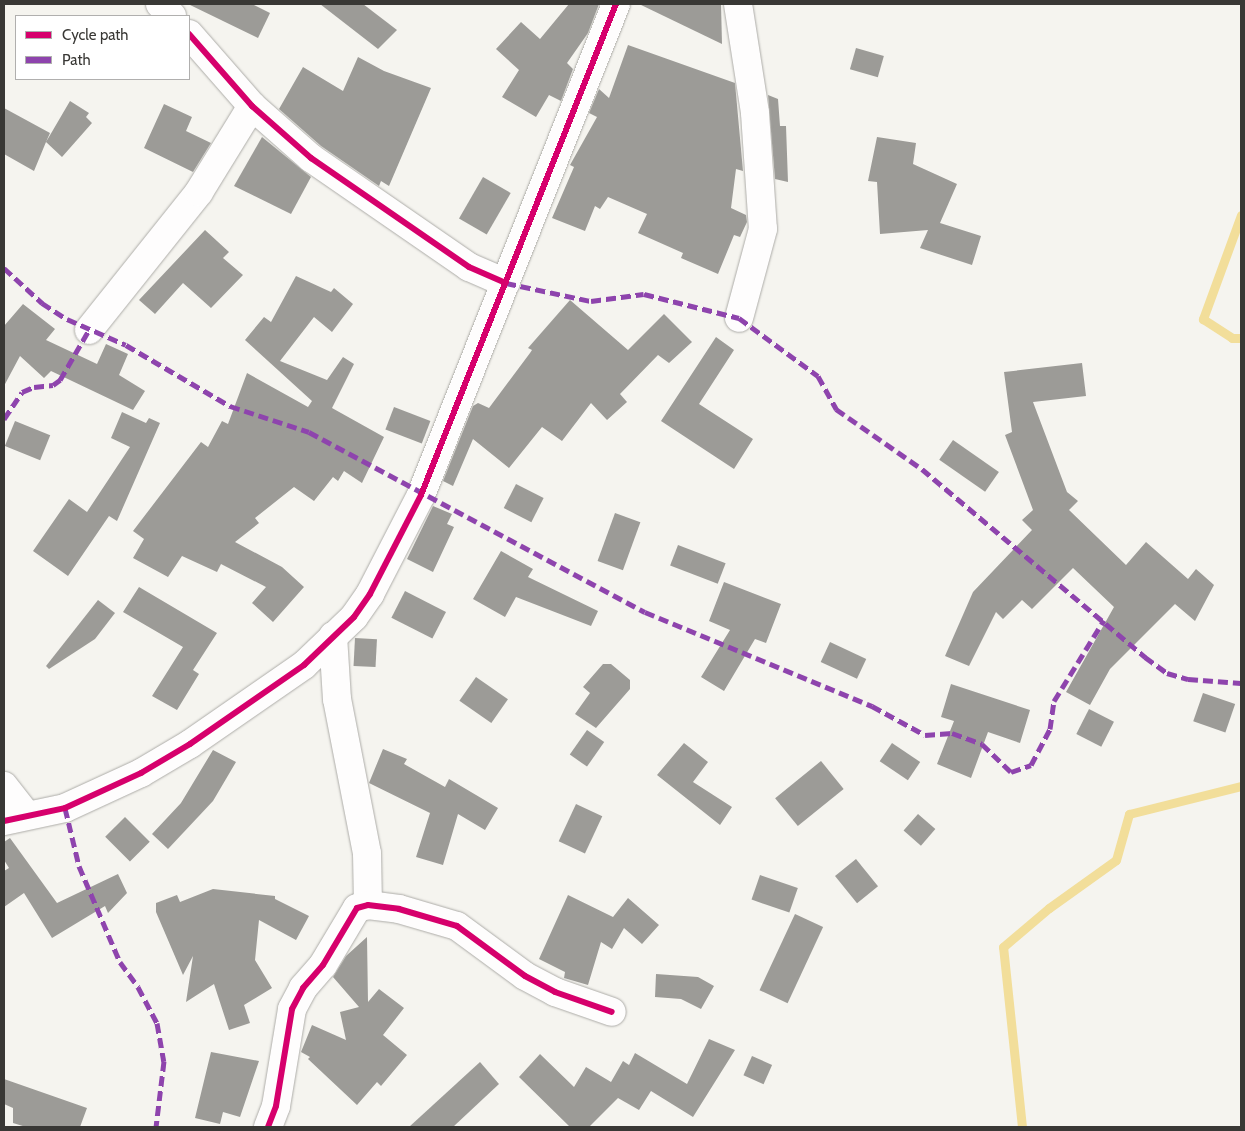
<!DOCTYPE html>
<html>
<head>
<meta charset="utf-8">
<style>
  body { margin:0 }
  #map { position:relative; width:1245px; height:1131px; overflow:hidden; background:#f5f4ef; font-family:Cabin,sans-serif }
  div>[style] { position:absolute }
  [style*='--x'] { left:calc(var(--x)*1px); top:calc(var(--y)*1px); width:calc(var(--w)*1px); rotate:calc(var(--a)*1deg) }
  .stream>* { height:9px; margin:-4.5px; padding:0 4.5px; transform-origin:4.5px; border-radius:4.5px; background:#f2de9a }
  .building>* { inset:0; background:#9c9b97; transform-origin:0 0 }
  .roads { filter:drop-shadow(0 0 1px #adaca8) drop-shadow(0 0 1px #adaca8) }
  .minor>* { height:28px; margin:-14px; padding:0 14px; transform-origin:14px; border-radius:14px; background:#fefdfd }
  .quiet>* { height:5px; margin-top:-2.5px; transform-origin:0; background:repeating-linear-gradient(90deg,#8e44ad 0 10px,transparent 0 15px) }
  .cycleway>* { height:6px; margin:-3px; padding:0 3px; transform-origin:3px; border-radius:3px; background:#d6006c }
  span { translate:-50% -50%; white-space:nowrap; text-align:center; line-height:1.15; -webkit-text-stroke:5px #fff; paint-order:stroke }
  .frame { position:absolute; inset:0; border:5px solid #393835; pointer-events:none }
  .legend { position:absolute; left:15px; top:15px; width:175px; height:65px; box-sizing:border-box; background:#fff; border:1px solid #b0afae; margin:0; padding:6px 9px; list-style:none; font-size:15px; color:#393835 }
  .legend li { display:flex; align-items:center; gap:10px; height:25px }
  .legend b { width:25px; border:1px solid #b0afae }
</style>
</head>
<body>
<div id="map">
  <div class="stream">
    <div style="--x:1241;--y:215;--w:111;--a:110.1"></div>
    <div style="--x:1203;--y:319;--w:35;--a:33"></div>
    <div style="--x:1232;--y:338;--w:9;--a:0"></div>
    <div style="--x:1022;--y:1127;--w:181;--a:-96"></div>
    <div style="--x:1003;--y:947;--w:60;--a:-40.3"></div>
    <div style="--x:1049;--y:908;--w:82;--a:-35.6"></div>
    <div style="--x:1116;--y:860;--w:48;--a:-74.2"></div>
    <div style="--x:1129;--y:814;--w:115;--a:-14"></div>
  </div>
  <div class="building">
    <div style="clip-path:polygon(188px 4px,252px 4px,270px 13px,258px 38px)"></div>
    <div style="clip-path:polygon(320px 4px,363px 4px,397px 30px,378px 49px)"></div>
    <div style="clip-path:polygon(569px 4px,599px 4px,588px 33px,567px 63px,573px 69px,561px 101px,549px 95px,536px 117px,502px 97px,519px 70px,496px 49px,521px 22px,540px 39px)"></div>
    <div style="clip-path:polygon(639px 4px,721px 4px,722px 44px)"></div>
    <div style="clip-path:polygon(628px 45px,735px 83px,743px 171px,736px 169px,731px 208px,746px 215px,747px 222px,740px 237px,734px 235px,718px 274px,681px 258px,683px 253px,638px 233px,647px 214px,608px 197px,600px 209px,595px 206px,585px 231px,552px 218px,574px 167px,570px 165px,597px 117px,589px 113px,599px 89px,609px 98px)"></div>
    <div style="left:856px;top:48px;width:29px;height:22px;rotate:16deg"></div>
    <div style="clip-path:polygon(358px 57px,384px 71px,431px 88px,389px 186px,381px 181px,379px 186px,321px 146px,279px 109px,303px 67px,343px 91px)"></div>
    <div style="clip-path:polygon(768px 95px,778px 99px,780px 126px,786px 126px,788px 182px,775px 179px)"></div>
    <div style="clip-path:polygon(70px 101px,89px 113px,86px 117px,92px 123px,62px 157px,46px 142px,34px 171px,4px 154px,4px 108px,50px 133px,46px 142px)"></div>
    <div style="clip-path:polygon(164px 104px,192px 117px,186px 131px,211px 143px,193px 172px,144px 148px)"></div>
    <div style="clip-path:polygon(262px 137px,311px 177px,291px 214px,234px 186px)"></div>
    <div style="clip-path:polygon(877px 137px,916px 143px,913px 164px,957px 184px,940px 223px,981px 236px,972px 265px,920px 248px,928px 230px,880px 234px,877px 182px,868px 181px)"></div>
    <div style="left:483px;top:177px;width:32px;height:48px;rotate:30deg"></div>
    <div style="clip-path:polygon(205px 230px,229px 252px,223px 258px,243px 275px,211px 308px,183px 283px,155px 314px,139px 300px)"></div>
    <div style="clip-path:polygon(296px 276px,331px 292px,334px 288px,353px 304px,332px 332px,314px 317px,280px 361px,327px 380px,343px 357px,354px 364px,332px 408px,384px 437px,362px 483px,344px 471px,338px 481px,333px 477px,314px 501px,294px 487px,255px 518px,259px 523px,235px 542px,282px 567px,304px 587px,273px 622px,252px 603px,266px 587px,221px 564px,217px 572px,182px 556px,168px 577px,133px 558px,144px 539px,133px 531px,201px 442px,208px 447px,222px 421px,228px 424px,247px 373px,308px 407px,312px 401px,245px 340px,264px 317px,271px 322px)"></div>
    <div style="clip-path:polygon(570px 300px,628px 350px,664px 314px,692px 342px,669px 363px,658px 355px,620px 394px,627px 402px,607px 420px,591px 403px,562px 441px,542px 427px,509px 468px,473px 439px,453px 486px,443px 481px,473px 406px,478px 403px,489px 408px,530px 353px,532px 350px,528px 348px)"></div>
    <div style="clip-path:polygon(23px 304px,55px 329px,46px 340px,97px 364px,106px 344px,128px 354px,119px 375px,145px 391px,133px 410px,51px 371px,44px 378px,20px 356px,4px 386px,4px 326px)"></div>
    <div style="clip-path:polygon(716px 337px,734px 350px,699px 404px,753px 439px,734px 469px,661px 421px)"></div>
    <div style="clip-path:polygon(1082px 363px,1086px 396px,1033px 402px,1067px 492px,1078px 501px,1069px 510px,1126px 565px,1146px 542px,1188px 579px,1196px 569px,1214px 585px,1195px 621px,1175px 604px,1110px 669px,1090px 705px,1066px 692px,1114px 607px,1073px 568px,1032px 609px,1022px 600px,1003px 619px,996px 612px,969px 666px,945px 656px,973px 592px,1032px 530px,1022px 520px,1033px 510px,1005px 435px,1012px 432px,1004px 372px)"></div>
    <div style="left:394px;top:407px;width:39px;height:24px;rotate:21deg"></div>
    <div style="clip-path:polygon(122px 412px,146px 423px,149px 418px,160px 423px,117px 521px,109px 516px,68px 576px,33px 551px,69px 499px,87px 512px,130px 447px,111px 438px)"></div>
    <div style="left:15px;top:421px;width:38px;height:27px;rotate:22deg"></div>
    <div style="left:953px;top:440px;width:56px;height:24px;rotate:35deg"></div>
    <div style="left:516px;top:484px;width:31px;height:27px;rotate:27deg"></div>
    <div style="clip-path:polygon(433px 506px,452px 514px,447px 524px,454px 527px,433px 572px,407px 559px)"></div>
    <div style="left:615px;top:513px;width:27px;height:51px;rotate:20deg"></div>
    <div style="left:678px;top:545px;width:51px;height:22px;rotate:21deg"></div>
    <div style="clip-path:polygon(501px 551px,533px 569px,528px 577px,598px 611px,591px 626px,516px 597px,505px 617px,473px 599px)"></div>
    <div style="clip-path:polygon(724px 582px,781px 604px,766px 643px,755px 639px,724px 691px,701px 677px,730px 630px,709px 621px)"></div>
    <div style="clip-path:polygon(139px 587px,217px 633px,193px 670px,199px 674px,177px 710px,152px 696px,183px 647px,123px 612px)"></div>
    <div style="left:405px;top:591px;width:46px;height:30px;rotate:27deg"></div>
    <div style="clip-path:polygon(98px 600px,115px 613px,95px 639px,49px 669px,46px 666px)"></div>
    <div style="left:355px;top:638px;width:22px;height:28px;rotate:3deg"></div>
    <div style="left:830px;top:642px;width:40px;height:22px;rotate:25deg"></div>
    <div style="clip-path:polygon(603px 664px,611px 664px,630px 680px,630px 689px,596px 728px,575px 714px,590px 693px,583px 687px)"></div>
    <div style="left:476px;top:677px;width:39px;height:29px;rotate:35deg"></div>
    <div style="clip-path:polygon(951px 684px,1030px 710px,1020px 743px,988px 732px,971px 778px,937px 764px,954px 721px,941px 717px)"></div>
    <div style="left:1203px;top:693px;width:34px;height:30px;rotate:19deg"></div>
    <div style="left:1089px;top:709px;width:28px;height:28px;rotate:27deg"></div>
    <div style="left:587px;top:730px;width:21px;height:30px;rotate:35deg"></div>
    <div style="clip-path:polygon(684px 743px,708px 762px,693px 782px,732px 807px,720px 825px,657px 775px)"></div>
    <div style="left:892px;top:743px;width:34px;height:22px;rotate:34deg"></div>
    <div style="clip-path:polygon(383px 749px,407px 759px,404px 764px,445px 787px,449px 779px,498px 808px,485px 830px,458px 814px,443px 865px,416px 857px,430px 813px,369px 783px)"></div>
    <div style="clip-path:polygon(213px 750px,236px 762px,213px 801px,168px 849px,152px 834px,181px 803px)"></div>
    <div style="left:821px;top:761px;width:36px;height:59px;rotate:51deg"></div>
    <div style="left:576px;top:804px;width:29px;height:41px;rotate:25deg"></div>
    <div style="left:918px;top:814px;width:23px;height:22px;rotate:41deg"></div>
    <div style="left:125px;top:817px;width:35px;height:28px;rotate:45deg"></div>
    <div style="clip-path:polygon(10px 838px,57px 903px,118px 874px,127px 893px,108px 913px,105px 906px,52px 938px,24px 893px,4px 907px,4px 871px,9px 868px,4px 860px,4px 842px)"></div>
    <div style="left:856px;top:859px;width:35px;height:27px;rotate:51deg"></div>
    <div style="left:760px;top:875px;width:40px;height:26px;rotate:19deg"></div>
    <div style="clip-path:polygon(213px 889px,275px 896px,275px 899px,309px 916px,296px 940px,259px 920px,255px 960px,272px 988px,244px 1005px,250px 1023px,229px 1030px,214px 984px,186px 1002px,193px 956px,183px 975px,156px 912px,156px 903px,177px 895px,180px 902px)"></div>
    <div style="clip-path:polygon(568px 895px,613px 917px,628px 898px,659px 925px,642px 944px,624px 928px,612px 949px,601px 942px,588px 985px,564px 978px,565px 972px,539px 959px)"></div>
    <div style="left:795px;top:914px;width:31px;height:84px;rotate:25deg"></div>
    <div style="clip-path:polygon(367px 937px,368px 1002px,379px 989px,404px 1008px,383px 1035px,407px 1055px,381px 1086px,377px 1082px,357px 1105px,308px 1059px,310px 1057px,301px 1052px,312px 1025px,346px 1040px,340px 1012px,359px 1007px,333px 977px,346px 956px)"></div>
    <div style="clip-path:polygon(656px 974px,698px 977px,714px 986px,701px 1009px,681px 999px,655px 997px)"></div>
    <div style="clip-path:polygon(709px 1039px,735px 1050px,693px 1117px,651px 1091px,639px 1110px,618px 1098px,589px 1127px,570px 1127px,519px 1077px,540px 1054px,574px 1087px,586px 1067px,611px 1082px,623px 1061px,629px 1065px,635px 1053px,687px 1084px)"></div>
    <div style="clip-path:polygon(211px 1052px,259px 1061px,240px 1117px,223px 1112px,220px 1124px,195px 1118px)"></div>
    <div style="left:752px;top:1056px;width:22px;height:21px;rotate:24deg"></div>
    <div style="clip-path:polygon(480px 1062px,499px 1084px,453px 1127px,409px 1127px)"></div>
    <div style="clip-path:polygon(4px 1079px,87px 1108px,80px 1127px,26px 1127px,13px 1123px,13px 1108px,4px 1104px)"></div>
  </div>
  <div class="roads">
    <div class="minor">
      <div style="--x:160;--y:4;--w:17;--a:45"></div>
      <div style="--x:738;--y:4;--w:110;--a:81.1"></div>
      <div style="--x:755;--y:113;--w:116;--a:86.1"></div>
      <div style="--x:763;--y:229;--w:92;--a:105.1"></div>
      <div style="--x:189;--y:34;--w:96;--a:48.8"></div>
      <div style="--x:252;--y:106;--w:79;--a:41.4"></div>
      <div style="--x:311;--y:158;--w:192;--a:34.6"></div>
      <div style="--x:469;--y:267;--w:40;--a:23.4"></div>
      <div style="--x:89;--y:330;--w:176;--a:-51.4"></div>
      <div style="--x:199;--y:192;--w:101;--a:-58.4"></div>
      <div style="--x:333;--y:636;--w:63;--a:86.4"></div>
      <div style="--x:337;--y:699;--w:157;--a:79"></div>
      <div style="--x:367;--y:853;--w:52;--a:88.9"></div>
      <div style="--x:4;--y:786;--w:36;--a:52"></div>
      <div style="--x:4;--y:821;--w:62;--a:-12"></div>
      <div style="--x:65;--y:808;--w:84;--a:-24.7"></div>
      <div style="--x:141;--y:773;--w:57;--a:-30.6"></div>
      <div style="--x:190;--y:744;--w:139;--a:-34.7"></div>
      <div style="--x:304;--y:665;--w:69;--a:-43.8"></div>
      <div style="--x:354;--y:617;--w:28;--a:-55"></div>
      <div style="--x:370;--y:594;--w:111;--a:-62.7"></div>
      <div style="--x:421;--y:495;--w:528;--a:-68.34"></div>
      <div style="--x:268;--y:1127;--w:22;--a:-69"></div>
      <div style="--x:276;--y:1106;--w:98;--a:-80.6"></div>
      <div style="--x:292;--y:1009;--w:24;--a:-62"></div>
      <div style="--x:303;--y:988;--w:30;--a:-49"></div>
      <div style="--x:323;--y:965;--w:66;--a:-59.2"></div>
      <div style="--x:357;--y:908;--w:11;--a:-15"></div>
      <div style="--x:368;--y:905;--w:31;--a:7"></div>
      <div style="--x:399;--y:909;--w:60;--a:16.3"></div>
      <div style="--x:457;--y:926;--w:84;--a:36.3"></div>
      <div style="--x:525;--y:976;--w:34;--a:28"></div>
      <div style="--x:555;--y:992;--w:60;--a:19.3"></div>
    </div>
  </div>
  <div class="quiet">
    <div style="--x:4;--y:268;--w:52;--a:42.6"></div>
    <div style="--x:42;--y:303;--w:30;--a:33"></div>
    <div style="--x:67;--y:319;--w:64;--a:23.8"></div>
    <div style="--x:126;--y:345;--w:121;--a:30.4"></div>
    <div style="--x:230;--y:406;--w:83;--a:18.2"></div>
    <div style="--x:309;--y:432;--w:381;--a:28.2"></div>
    <div style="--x:645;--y:612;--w:246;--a:22.5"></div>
    <div style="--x:872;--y:706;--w:60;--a:28.7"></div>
    <div style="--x:925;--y:735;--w:27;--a:-4"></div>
    <div style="--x:952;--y:733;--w:32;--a:20"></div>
    <div style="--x:982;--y:744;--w:40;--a:44"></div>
    <div style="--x:1011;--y:772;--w:21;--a:-19"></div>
    <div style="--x:1031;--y:765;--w:41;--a:-62.2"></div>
    <div style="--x:1050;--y:729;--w:28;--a:-82"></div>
    <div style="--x:1054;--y:701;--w:95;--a:-58.3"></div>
    <div style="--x:506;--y:283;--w:87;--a:12"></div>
    <div style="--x:591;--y:301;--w:53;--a:-7.5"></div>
    <div style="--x:644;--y:294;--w:98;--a:14.2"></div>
    <div style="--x:739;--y:318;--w:98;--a:36.3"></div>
    <div style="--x:818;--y:376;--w:38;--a:61"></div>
    <div style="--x:836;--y:409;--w:105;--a:34.9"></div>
    <div style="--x:922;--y:469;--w:292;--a:40.1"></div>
    <div style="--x:1145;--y:657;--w:27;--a:36"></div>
    <div style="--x:1167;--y:673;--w:22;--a:16"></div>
    <div style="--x:1188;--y:679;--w:53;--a:4.3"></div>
    <div style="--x:4;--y:419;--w:32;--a:-56"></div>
    <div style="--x:22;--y:392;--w:13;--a:-23"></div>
    <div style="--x:34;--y:387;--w:19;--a:-6"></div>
    <div style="--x:53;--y:385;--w:9;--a:-36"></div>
    <div style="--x:60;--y:380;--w:58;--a:-59.9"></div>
    <div style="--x:65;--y:808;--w:60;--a:76.4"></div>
    <div style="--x:79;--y:866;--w:104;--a:66.9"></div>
    <div style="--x:120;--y:962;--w:31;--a:54"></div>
    <div style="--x:138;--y:987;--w:41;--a:62.2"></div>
    <div style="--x:157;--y:1023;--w:39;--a:80"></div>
    <div style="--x:164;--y:1061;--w:66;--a:96.9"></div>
  </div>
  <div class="cycleway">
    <div style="--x:189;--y:34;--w:96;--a:48.8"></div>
    <div style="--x:252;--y:106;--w:79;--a:41.4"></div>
    <div style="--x:311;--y:158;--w:192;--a:34.6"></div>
    <div style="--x:469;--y:267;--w:40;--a:23.4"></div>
    <div style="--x:4;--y:821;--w:62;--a:-12"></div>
    <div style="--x:65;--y:808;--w:84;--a:-24.7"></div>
    <div style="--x:141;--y:773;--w:57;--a:-30.6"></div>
    <div style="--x:190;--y:744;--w:139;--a:-34.7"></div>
    <div style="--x:304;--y:665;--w:69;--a:-43.8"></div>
    <div style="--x:354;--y:617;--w:28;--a:-55"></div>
    <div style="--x:370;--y:594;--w:111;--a:-62.7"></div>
    <div style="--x:421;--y:495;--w:528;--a:-68.34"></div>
    <div style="--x:268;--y:1127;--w:22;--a:-69"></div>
    <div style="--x:276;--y:1106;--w:98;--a:-80.6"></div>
    <div style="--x:292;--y:1009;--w:24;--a:-62"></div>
    <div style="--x:303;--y:988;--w:30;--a:-49"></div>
    <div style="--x:323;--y:965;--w:66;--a:-59.2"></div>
    <div style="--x:357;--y:908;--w:11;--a:-15"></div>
    <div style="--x:368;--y:905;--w:31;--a:7"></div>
    <div style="--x:399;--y:909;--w:60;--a:16.3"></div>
    <div style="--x:457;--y:926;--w:84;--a:36.3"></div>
    <div style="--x:525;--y:976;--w:34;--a:28"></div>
    <div style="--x:555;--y:992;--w:60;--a:19.3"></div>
  </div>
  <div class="frame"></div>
  <ul class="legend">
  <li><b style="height:6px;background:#d6006c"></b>Cycle path</li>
  <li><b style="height:6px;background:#8e44ad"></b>Path</li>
  </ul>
</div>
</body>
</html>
